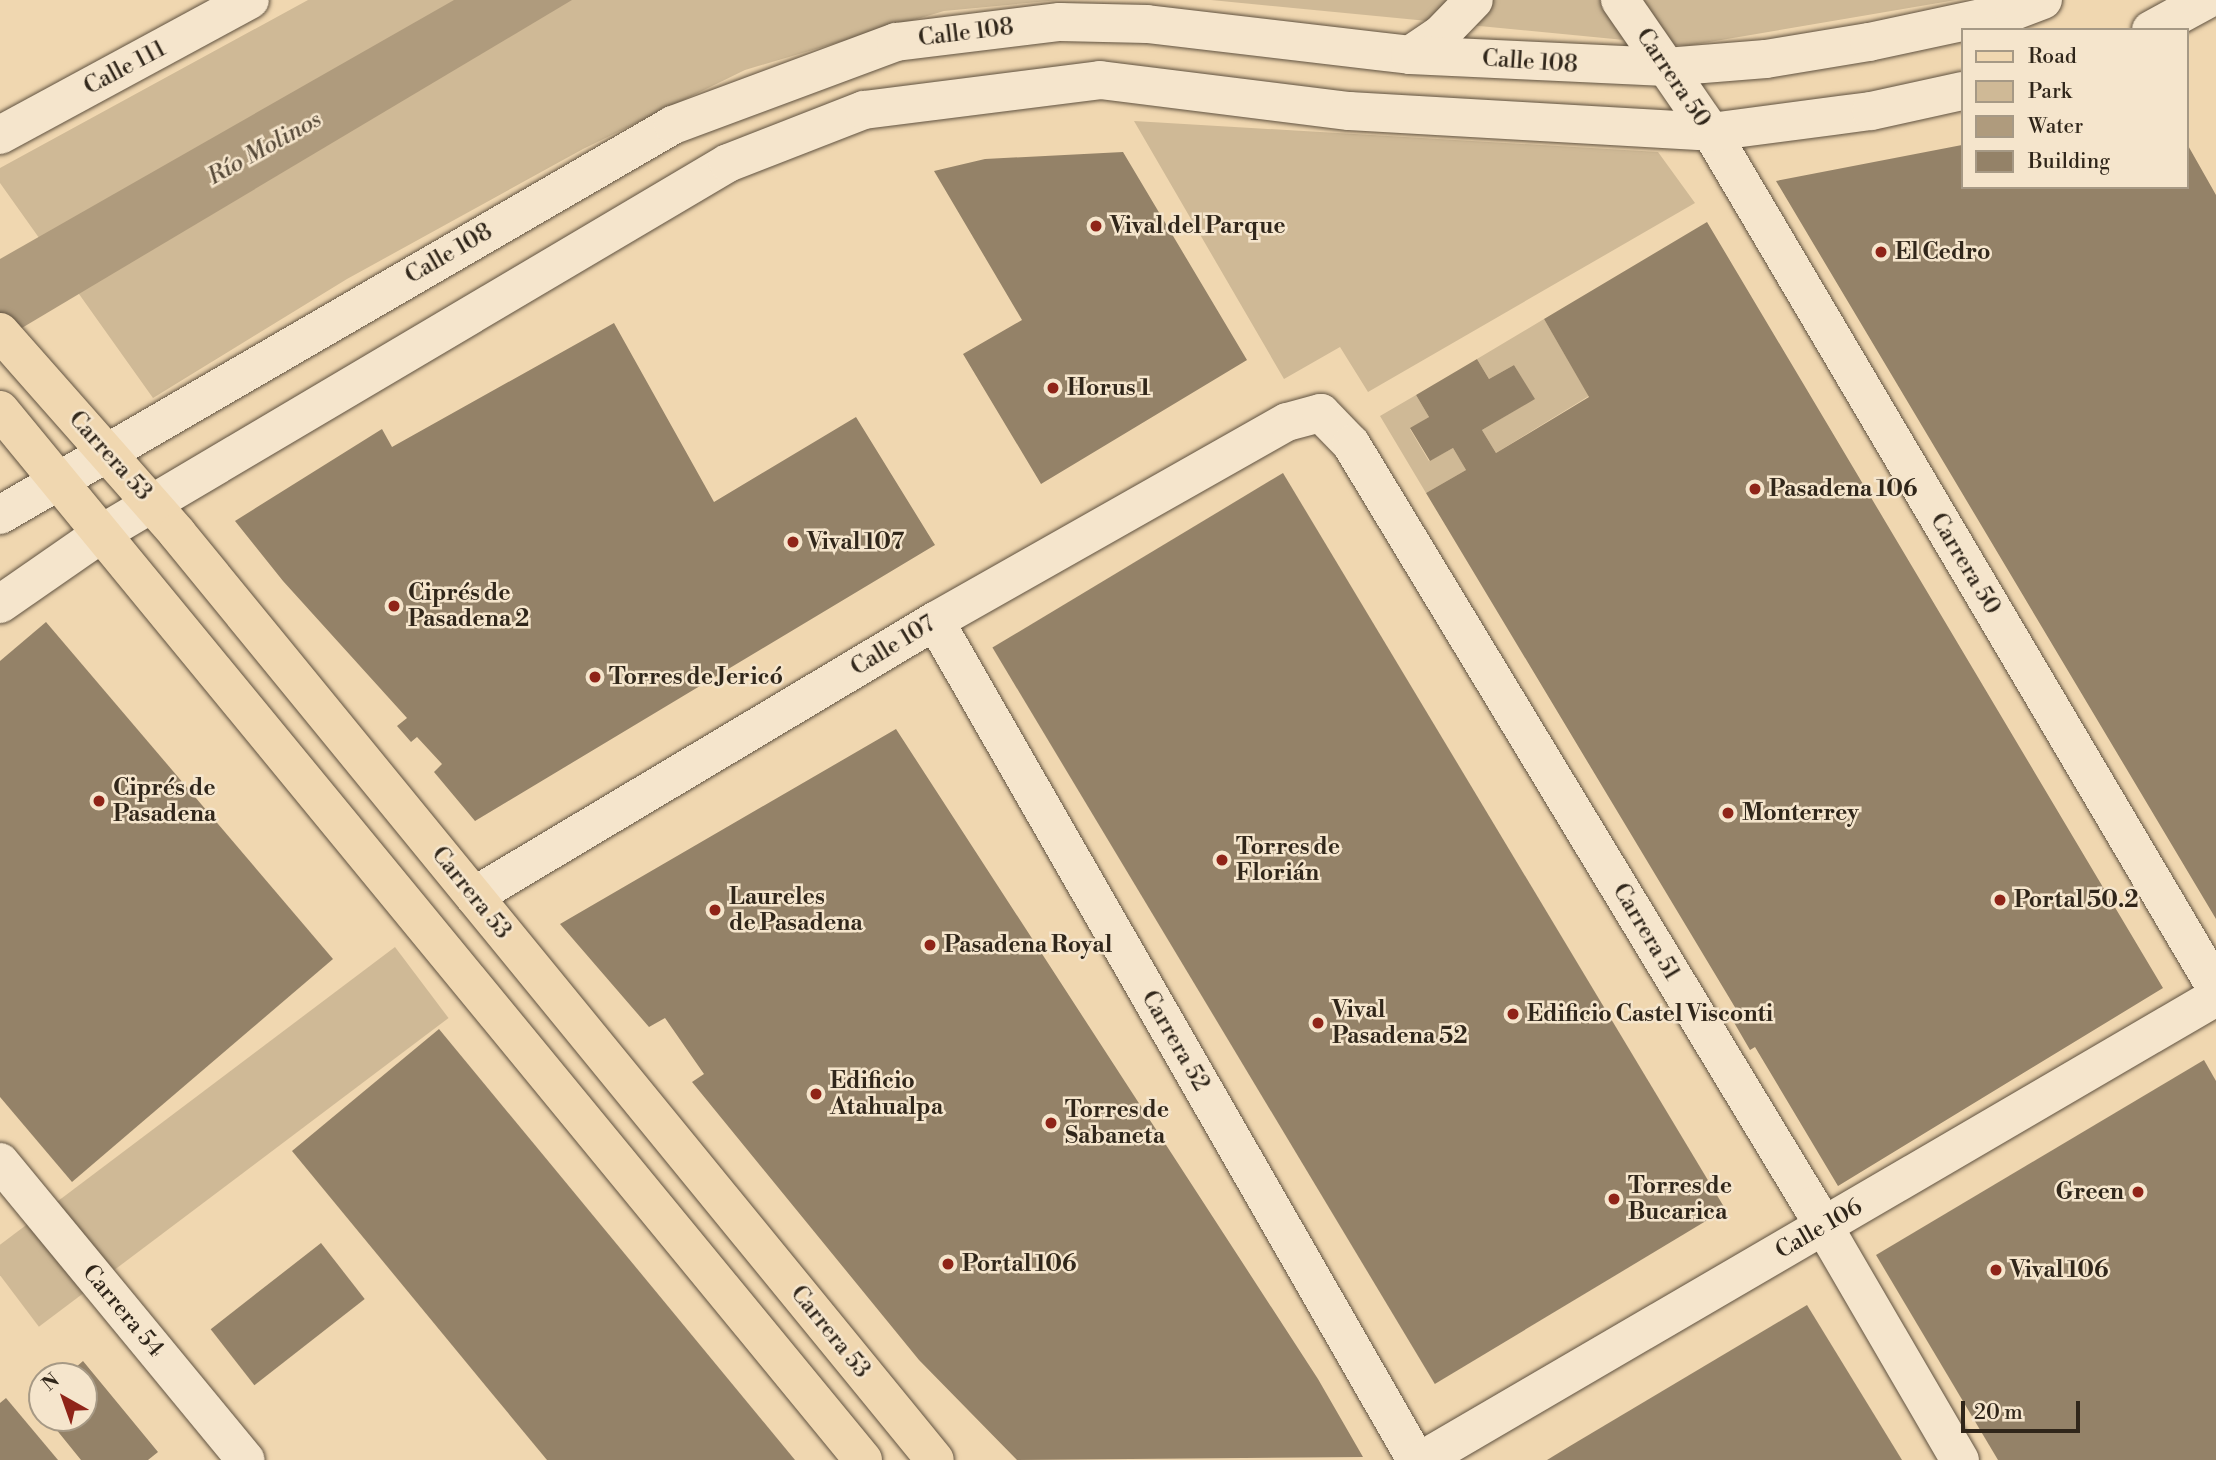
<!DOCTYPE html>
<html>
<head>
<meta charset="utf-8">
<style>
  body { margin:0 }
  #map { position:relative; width:2216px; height:1460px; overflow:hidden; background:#f0d7b0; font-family:"Libre Bodoni",serif }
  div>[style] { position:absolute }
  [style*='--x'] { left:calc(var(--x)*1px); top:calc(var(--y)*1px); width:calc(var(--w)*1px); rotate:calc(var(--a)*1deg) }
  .green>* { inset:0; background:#cfb996; transform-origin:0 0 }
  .water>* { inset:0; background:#af9b7d }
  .building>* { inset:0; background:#948268; transform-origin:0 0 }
  .roads { filter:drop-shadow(0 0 2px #605240) drop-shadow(0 0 2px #605240) }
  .minor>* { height:38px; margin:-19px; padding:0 19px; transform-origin:19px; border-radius:19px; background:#f5e5cc }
  .major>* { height:38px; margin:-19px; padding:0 19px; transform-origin:19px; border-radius:19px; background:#f0d7b0 }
  .dots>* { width:19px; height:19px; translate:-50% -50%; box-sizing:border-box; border:4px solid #f5e5cc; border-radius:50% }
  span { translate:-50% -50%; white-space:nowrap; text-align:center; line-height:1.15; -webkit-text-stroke:5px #f5e5cc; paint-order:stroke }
  .street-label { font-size:23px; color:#30261a }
  .poi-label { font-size:23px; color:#30261a; font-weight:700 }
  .left { translate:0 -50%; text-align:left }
  .right { translate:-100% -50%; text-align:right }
  .water-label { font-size:24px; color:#564938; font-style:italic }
  .legend { position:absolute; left:1961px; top:28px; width:228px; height:161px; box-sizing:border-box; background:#f5e5cc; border:2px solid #a69985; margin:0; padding:9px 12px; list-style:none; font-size:21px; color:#30261a }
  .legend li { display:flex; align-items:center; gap:14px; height:35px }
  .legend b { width:35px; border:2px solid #a69985 }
  .north { position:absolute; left:28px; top:1362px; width:70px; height:70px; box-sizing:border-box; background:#f5e5cc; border:2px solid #a69985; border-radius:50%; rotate:320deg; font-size:19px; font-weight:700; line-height:28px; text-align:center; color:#30261a }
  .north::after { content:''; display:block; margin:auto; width:24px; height:32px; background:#8f2418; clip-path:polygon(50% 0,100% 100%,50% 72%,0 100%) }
  .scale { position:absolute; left:1961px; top:1401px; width:119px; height:32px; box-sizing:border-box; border:4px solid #30261a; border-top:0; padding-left:9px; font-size:21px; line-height:24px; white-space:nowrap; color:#30261a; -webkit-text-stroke:5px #f5e5cc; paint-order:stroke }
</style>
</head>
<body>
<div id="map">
  <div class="green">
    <div style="clip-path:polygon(308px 0,1059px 0,944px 11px,745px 70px,583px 149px,347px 279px,153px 398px,0 183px,0 168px)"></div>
    <div style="clip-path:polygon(1211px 0,1956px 0,1686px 46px)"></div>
    <div style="clip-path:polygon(1134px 121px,1658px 152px,1695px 203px,1368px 392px,1340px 347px,1284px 379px)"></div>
    <div style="clip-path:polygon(1544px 319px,1589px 396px,1496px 453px,1482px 430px,1534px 399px,1514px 365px,1489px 379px,1477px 359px)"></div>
    <div style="clip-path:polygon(1416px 395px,1429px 417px,1410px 429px,1429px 461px,1453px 448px,1466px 470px,1426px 493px,1380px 416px)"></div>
    <div style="left:395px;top:947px;width:89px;height:513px;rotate:53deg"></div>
  </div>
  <div class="water">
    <div style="clip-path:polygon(454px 0,572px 0,0 341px,0 259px)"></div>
  </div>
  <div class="building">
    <div style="clip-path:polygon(2186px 142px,2216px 195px,2216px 919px,1776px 181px,1962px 145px,1962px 187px,2186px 187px)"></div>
    <div style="clip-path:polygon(1123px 152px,1247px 360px,1041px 484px,963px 354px,1022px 320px,934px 171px,985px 159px)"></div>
    <div style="clip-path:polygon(1707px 222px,2163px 988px,1838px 1186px,1755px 1047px,1750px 1050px,1732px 1019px,1739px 1014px,1426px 493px,1466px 470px,1453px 448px,1430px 461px,1410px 428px,1429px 417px,1416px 395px,1477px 359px,1489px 379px,1514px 365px,1535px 399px,1482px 430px,1496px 453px,1589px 397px,1544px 319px)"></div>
    <div style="clip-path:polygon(614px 323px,714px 502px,856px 417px,935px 545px,475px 821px,434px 772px,442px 764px,417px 737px,411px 742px,397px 726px,407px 718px,283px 581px,235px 521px,382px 429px,392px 447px)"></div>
    <div style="left:1283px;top:473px;width:859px;height:339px;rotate:59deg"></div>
    <div style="clip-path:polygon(46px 622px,333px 959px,72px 1182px,0 1097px,0 661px)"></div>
    <div style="clip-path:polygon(896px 729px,1318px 1379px,1363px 1457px,1017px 1460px,919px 1360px,692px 1082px,704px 1074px,665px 1018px,649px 1027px,560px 924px)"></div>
    <div style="clip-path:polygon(439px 1029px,544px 1156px,795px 1460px,547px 1460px,489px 1390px,292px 1151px)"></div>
    <div style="clip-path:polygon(2204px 1060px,2216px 1081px,2216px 1460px,1998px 1460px,1876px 1255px)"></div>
    <div style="left:321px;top:1243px;width:71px;height:140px;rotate:52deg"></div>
    <div style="clip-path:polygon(1807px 1305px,1902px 1460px,1547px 1460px,1570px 1446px)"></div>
    <div style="clip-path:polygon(83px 1361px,158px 1452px,148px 1460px,81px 1460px,47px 1418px,84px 1418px,84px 1376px,66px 1376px)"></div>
    <div style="clip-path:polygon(42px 1395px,42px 1412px,34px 1402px)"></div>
    <div style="clip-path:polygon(6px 1398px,58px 1460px,0 1460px,0 1403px)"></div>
  </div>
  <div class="roads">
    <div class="minor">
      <div style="--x:1620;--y:0;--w:160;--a:55.4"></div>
      <div style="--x:1711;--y:132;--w:994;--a:59.46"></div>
      <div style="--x:2151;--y:30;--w:63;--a:-28.6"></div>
      <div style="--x:1410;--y:55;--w:37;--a:-34"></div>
      <div style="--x:1441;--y:34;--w:47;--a:-45.9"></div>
      <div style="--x:0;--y:135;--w:284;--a:-28.4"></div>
      <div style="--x:0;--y:515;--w:778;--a:-30.09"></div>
      <div style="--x:673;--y:125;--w:238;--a:-20.4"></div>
      <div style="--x:896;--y:42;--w:165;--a:-7"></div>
      <div style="--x:1060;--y:22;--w:87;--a:1.3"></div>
      <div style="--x:1147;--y:24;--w:265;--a:6.7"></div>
      <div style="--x:1410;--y:55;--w:256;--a:2.7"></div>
      <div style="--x:1666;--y:67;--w:100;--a:-4.6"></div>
      <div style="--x:1766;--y:59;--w:104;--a:-9.4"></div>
      <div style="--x:1869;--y:42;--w:148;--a:-12.1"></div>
      <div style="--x:2014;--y:11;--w:31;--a:-21"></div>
      <div style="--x:0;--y:604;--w:126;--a:-34.7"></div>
      <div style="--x:104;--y:532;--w:725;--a:-30.6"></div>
      <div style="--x:728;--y:163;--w:146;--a:-21.3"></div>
      <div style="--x:864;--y:110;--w:238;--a:-7.2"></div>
      <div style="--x:1100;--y:80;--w:251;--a:7.1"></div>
      <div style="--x:1349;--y:111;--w:363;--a:3.3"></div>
      <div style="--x:1711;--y:132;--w:161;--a:-7.5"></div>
      <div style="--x:1871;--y:111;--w:93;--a:-12.4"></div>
      <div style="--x:935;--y:621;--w:967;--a:60.17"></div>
      <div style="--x:474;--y:896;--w:537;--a:-30.82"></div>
      <div style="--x:935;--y:621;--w:404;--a:-29.5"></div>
      <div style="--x:1287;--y:422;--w:35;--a:-15"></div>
      <div style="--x:1321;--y:413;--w:43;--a:45.9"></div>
      <div style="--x:1351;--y:444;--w:891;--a:58.83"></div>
      <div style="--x:1812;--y:1206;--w:294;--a:59.8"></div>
      <div style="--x:0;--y:1162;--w:386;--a:50.5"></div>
      <div style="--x:1422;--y:1460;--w:919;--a:-30.25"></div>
    </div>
    <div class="major">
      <div style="--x:0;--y:332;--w:268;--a:48.6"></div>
      <div style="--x:177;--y:533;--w:1197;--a:50.73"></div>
      <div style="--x:0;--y:410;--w:1359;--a:50.58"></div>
    </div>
  </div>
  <div class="dots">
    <div style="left:1096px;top:226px;background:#8f2418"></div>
    <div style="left:1881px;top:252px;background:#8f2418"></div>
    <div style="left:1053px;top:388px;background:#8f2418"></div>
    <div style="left:1755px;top:489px;background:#8f2418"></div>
    <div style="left:793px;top:542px;background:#8f2418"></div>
    <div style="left:394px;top:606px;background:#8f2418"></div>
    <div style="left:595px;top:677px;background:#8f2418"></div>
    <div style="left:99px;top:801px;background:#8f2418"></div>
    <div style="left:1728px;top:813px;background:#8f2418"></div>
    <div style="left:1222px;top:860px;background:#8f2418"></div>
    <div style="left:2000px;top:900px;background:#8f2418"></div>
    <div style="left:715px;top:910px;background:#8f2418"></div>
    <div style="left:930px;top:945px;background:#8f2418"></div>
    <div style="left:1513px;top:1014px;background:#8f2418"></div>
    <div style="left:1318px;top:1023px;background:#8f2418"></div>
    <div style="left:816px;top:1094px;background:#8f2418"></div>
    <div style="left:1051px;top:1123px;background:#8f2418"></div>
    <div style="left:2138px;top:1192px;background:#8f2418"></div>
    <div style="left:1614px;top:1199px;background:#8f2418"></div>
    <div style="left:948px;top:1264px;background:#8f2418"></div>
    <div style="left:1996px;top:1270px;background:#8f2418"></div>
  </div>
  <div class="street-label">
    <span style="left:966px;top:33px;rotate:-7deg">Calle 108</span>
    <span style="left:1530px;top:62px;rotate:4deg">Calle 108</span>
    <span style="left:125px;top:68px;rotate:-28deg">Calle 111</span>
    <span style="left:1673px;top:78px;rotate:56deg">Carrera 50</span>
    <span style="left:449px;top:254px;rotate:-30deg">Calle 108</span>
    <span style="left:110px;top:456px;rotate:48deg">Carrera 53</span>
    <span style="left:1965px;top:564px;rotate:59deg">Carrera 50</span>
    <span style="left:893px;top:646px;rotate:-31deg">Calle 107</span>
    <span style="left:471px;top:893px;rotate:51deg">Carrera 53</span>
    <span style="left:1646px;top:932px;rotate:59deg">Carrera 51</span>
    <span style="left:1175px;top:1041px;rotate:60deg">Carrera 52</span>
    <span style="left:1819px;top:1229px;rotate:-30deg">Calle 106</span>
    <span style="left:123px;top:1311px;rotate:50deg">Carrera 54</span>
    <span style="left:830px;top:1332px;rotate:51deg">Carrera 53</span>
  </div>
  <div class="poi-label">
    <span class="left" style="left:1110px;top:226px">Vival del Parque</span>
    <span class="left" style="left:1895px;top:252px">El Cedro</span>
    <span class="left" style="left:1067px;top:388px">Horus 1</span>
    <span class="left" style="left:1769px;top:489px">Pasadena 106</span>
    <span class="left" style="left:807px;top:542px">Vival 107</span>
    <span class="left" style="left:408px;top:606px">Ciprés de<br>Pasadena 2</span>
    <span class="left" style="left:609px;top:677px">Torres de Jericó</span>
    <span class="left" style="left:113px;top:801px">Ciprés de<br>Pasadena</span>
    <span class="left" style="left:1742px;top:813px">Monterrey</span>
    <span class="left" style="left:1236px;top:860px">Torres de<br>Florián</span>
    <span class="left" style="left:729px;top:910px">Laureles<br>de Pasadena</span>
    <span class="left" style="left:2014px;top:900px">Portal 50.2</span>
    <span class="left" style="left:944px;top:945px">Pasadena Royal</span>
    <span class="left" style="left:1332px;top:1023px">Vival<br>Pasadena 52</span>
    <span class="left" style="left:1527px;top:1014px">Edificio Castel Visconti</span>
    <span class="left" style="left:830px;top:1094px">Edificio<br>Atahualpa</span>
    <span class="left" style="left:1065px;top:1123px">Torres de<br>Sabaneta</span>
    <span class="left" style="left:1628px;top:1199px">Torres de<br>Bucarica</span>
    <span class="right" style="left:2124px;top:1192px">Green</span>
    <span class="left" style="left:962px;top:1264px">Portal 106</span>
    <span class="left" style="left:2010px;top:1270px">Vival 106</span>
  </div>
  <div class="water-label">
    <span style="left:265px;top:149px;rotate:-29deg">Río Molinos</span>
  </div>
  <ul class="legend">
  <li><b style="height:9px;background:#f0d7b0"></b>Road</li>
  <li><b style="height:19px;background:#cfb996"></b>Park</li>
  <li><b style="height:19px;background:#af9b7d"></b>Water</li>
  <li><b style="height:19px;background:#948268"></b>Building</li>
  </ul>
  <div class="north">N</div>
  <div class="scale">20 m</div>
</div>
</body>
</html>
